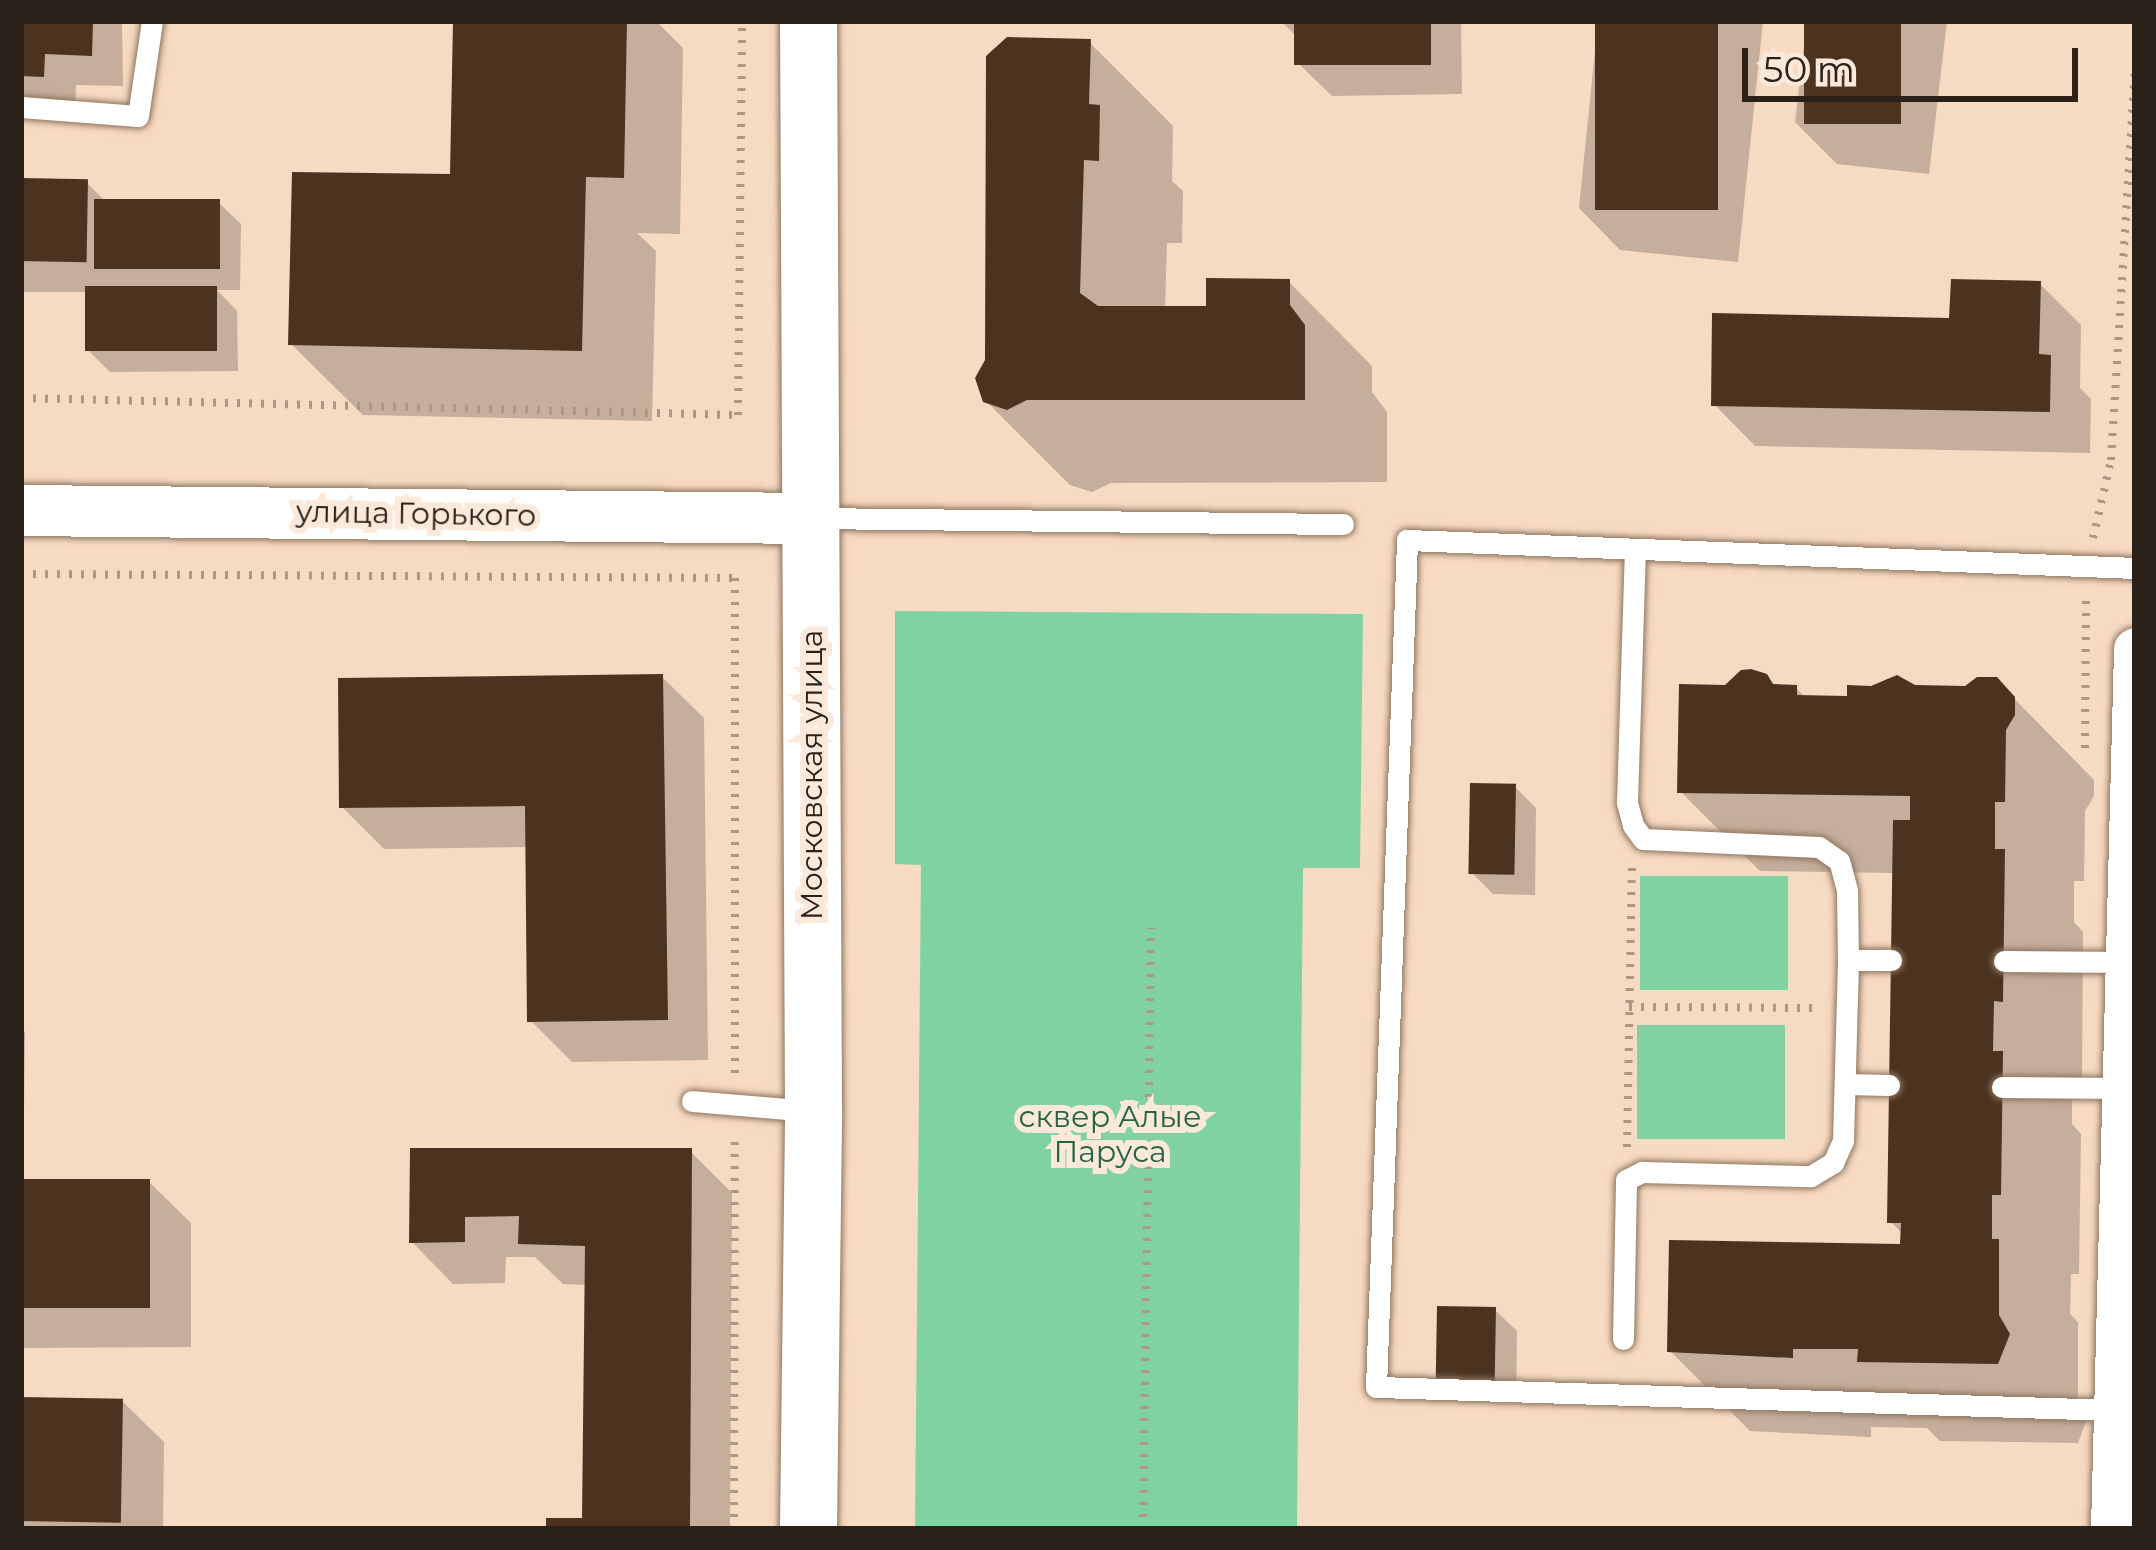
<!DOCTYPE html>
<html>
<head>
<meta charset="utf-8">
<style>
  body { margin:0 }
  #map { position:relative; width:2156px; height:1550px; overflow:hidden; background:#f7dac2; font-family:Montserrat,sans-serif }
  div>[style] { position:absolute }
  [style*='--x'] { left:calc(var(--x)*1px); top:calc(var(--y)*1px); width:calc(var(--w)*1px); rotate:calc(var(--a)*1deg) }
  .green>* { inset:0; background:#81d2a3; transform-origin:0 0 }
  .shadow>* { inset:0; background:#0003 }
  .building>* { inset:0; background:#4b3320; transform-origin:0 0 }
  .path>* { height:8px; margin-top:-4px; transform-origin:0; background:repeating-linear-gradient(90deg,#ae9885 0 3px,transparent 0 12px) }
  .roads { filter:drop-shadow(0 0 3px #907660) drop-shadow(0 0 3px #907660) }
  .service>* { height:21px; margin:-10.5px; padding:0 10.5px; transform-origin:10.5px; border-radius:10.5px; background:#fff }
  .minor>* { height:42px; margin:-21px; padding:0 21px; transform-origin:21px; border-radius:21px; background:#fff }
  .tertiary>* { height:51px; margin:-25.5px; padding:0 25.5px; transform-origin:25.5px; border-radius:25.5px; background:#fff }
  .secondary>* { height:57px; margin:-28.5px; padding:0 28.5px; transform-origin:28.5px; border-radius:28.5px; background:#fff }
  span { translate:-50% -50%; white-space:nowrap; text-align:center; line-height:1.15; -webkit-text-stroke:12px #fce9db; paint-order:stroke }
  .street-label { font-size:30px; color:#2c2119 }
  .park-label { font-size:30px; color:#256443 }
  .frame { position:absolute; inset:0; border:24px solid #2c2119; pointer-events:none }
  .scale { position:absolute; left:1742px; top:48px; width:336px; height:54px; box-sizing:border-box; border:6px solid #2c2119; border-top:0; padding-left:15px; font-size:36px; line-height:42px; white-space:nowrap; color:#2c2119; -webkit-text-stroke:9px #fce9db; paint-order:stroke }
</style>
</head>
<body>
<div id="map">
  <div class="green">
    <div style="clip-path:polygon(895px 611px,1363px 614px,1360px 868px,1303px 868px,1297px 1529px,915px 1529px,921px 865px,895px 864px)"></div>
    <div style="left:1640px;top:876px;width:148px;height:114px"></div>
    <div style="left:1637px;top:1025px;width:148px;height:114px"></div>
  </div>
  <div class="shadow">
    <div style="clip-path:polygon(21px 21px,122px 21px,123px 86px,76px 85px,75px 108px,21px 106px)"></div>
    <div style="clip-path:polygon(456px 21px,656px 21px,683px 48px,680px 234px,637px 233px,656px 251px,652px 421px,363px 415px,291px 344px,457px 178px)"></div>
    <div style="clip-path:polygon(1281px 21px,1461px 21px,1462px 94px,1332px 96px,1299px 64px,1298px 38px)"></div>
    <div style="clip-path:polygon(1598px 21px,1763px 21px,1738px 262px,1620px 250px,1579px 208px)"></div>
    <div style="clip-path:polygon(1807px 21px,1947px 21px,1929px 174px,1837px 164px,1795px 122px)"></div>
    <div style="clip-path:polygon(1089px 42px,1173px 126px,1172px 181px,1183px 191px,1182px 243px,1167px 243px,1165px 309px,1209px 309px,1289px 282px,1372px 366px,1372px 392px,1387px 412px,1387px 482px,1111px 483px,1092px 492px,1070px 485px,986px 401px,988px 361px)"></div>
    <div style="clip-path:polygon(21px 181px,86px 182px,106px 202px,219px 203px,241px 224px,240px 290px,217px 290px,237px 311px,238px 371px,110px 372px,88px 350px,88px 292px,21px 292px)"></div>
    <div style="clip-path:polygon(2040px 284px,2081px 325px,2080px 388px,2091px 399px,2090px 453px,1755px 446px,1714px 404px,1952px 321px)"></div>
    <div style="clip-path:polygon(662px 677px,704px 718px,708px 1060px,572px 1062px,530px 1020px,528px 847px,384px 849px,342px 807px)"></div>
    <div style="clip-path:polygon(1889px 678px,1904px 679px,1914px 688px,1966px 689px,1996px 680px,2094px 780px,2094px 796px,2085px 811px,2084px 881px,2074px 881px,2074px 922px,2083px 932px,2082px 1080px,2072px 1080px,2072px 1124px,2081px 1134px,2079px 1274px,2071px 1274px,2070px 1314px,2078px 1322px,2078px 1398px,2088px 1416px,2078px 1443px,1940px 1441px,1927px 1428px,1871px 1427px,1871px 1437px,1750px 1431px,1670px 1351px,1903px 1247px,1903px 1234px,1890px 1221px,1895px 873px,1760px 871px,1680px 791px,1776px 687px,1796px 688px,1806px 698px,1850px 699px)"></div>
    <div style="clip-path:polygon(1515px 787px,1536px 808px,1535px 895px,1493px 894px,1472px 873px)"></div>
    <div style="clip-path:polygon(21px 1028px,25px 1032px,24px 1110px,21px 1110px)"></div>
    <div style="clip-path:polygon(413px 1151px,690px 1151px,732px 1193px,730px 1529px,549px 1529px,585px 1521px,587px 1285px,563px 1284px,535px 1257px,506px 1257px,505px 1283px,453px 1284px,412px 1242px)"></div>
    <div style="clip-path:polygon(21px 1182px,149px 1182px,191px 1223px,191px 1347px,21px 1348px)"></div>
    <div style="clip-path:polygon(1495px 1310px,1517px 1331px,1516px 1402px,1461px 1401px,1439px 1379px)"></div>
    <div style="clip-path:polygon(21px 1400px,122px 1401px,164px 1442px,163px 1529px,21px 1529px)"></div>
  </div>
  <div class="building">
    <div style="clip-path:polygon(21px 21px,93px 21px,92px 56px,45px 54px,44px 77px,21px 76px)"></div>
    <div style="clip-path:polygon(453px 21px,627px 21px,624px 178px,586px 177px,582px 351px,288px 345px,292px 172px,450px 174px)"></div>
    <div style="left:1294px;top:21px;width:137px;height:44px"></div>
    <div style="left:1595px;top:21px;width:123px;height:189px"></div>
    <div style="left:1804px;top:21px;width:97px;height:103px"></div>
    <div style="clip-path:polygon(1007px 37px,1091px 39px,1089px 104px,1100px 105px,1099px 161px,1084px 160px,1080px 293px,1098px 306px,1206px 306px,1206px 278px,1290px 279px,1290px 305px,1305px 325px,1305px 400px,1027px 400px,1007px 410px,983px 402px,975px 378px,985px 360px,986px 56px)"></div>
    <div style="left:21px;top:178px;width:67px;height:83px;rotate:1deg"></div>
    <div style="left:94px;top:199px;width:126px;height:70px"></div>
    <div style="clip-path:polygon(1951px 279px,2041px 281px,2039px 354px,2051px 355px,2050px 412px,1711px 406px,1712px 313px,1949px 318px)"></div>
    <div style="left:217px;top:286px;width:65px;height:132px;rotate:90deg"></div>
    <div style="clip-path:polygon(1751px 669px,1767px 674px,1773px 684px,1797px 685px,1797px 695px,1847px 696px,1847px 685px,1871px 686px,1897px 675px,1915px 685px,1965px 686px,1977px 677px,1997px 677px,2015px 697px,2015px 715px,2006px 730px,2005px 802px,1995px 802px,1995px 849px,2005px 849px,2003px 1002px,1994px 1001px,1993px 1051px,2003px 1051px,2001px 1195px,1992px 1195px,1992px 1239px,1999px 1239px,1999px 1315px,2010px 1334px,1998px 1364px,1857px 1362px,1858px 1349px,1793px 1349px,1793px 1358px,1667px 1352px,1669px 1240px,1900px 1244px,1901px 1223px,1887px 1223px,1893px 820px,1910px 820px,1910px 796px,1677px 793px,1679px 684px,1725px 685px,1741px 670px)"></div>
    <div style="clip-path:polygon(663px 674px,668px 1020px,527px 1022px,525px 806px,339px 808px,338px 678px)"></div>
    <div style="left:1470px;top:783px;width:46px;height:91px;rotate:1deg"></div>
    <div style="clip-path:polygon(410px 1148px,692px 1148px,690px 1529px,546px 1529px,546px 1518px,582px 1518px,585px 1246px,518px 1244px,519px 1216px,465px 1217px,465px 1242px,409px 1243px)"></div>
    <div style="left:21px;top:1179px;width:129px;height:129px"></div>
    <div style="left:1437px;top:1306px;width:59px;height:74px;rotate:1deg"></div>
    <div style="left:21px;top:1397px;width:102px;height:124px;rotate:1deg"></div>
  </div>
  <div class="path">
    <div style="--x:21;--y:398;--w:717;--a:1.36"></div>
    <div style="--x:738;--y:415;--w:394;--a:-89.4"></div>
    <div style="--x:2093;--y:538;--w:80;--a:-77"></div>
    <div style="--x:2111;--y:460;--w:388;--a:-86.5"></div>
    <div style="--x:21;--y:574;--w:714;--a:0.32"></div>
    <div style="--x:735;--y:578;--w:500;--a:90"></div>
    <div style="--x:2085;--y:748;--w:153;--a:-89.6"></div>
    <div style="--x:1629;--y:1007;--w:187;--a:0.3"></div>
    <div style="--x:1627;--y:1147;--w:279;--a:-89"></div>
    <div style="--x:734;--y:1529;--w:394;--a:-89.9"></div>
    <div style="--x:1143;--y:1529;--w:601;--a:-89.24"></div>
  </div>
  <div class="roads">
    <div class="service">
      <div style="--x:21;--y:107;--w:117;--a:4.4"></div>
      <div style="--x:138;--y:116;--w:96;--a:-81.6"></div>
      <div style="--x:811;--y:518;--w:532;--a:0.65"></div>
      <div style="--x:1848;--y:960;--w:43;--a:0"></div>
      <div style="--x:2004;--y:961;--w:121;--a:0.5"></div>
      <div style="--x:1845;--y:1084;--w:44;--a:1.3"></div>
      <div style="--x:2002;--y:1087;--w:119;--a:0.5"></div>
      <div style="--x:692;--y:1101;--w:120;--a:4.8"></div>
      <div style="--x:1623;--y:1339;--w:159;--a:-88.9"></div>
      <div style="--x:1626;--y:1180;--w:18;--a:-27"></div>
      <div style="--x:1642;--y:1172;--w:169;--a:1.4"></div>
      <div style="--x:1811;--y:1176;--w:26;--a:-31"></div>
      <div style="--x:1833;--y:1163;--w:24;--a:-66"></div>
      <div style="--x:1843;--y:1141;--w:181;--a:-88.4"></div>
      <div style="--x:1848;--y:960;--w:70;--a:-90.8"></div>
      <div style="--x:1847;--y:890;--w:30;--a:-105"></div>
      <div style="--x:1839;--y:861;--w:24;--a:-145"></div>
      <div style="--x:1819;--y:847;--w:176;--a:-177.4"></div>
      <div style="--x:1643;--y:839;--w:17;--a:-126"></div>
      <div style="--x:1633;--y:825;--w:24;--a:-105"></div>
      <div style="--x:1627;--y:802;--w:252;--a:-88.2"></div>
      <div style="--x:2114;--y:1410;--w:738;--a:-178.21"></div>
      <div style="--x:1376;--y:1387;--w:848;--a:-87.9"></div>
      <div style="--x:1407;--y:540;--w:729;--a:2.2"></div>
    </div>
    <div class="minor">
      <div style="--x:2112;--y:1529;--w:880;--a:-88.5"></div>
    </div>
    <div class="tertiary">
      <div style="--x:21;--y:510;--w:790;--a:0.58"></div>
    </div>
    <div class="secondary">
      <div style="--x:808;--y:1529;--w:418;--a:-89.3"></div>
      <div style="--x:813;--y:1111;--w:1090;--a:-90.26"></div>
    </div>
  </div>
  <div class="street-label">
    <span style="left:416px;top:514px;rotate:1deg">улица Горького</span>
    <span style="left:812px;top:775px;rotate:-90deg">Московская улица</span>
  </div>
  <div class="park-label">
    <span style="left:1110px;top:1134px">сквер Алые<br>Паруса</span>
  </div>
  <div class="frame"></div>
  <div class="scale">50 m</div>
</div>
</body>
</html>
